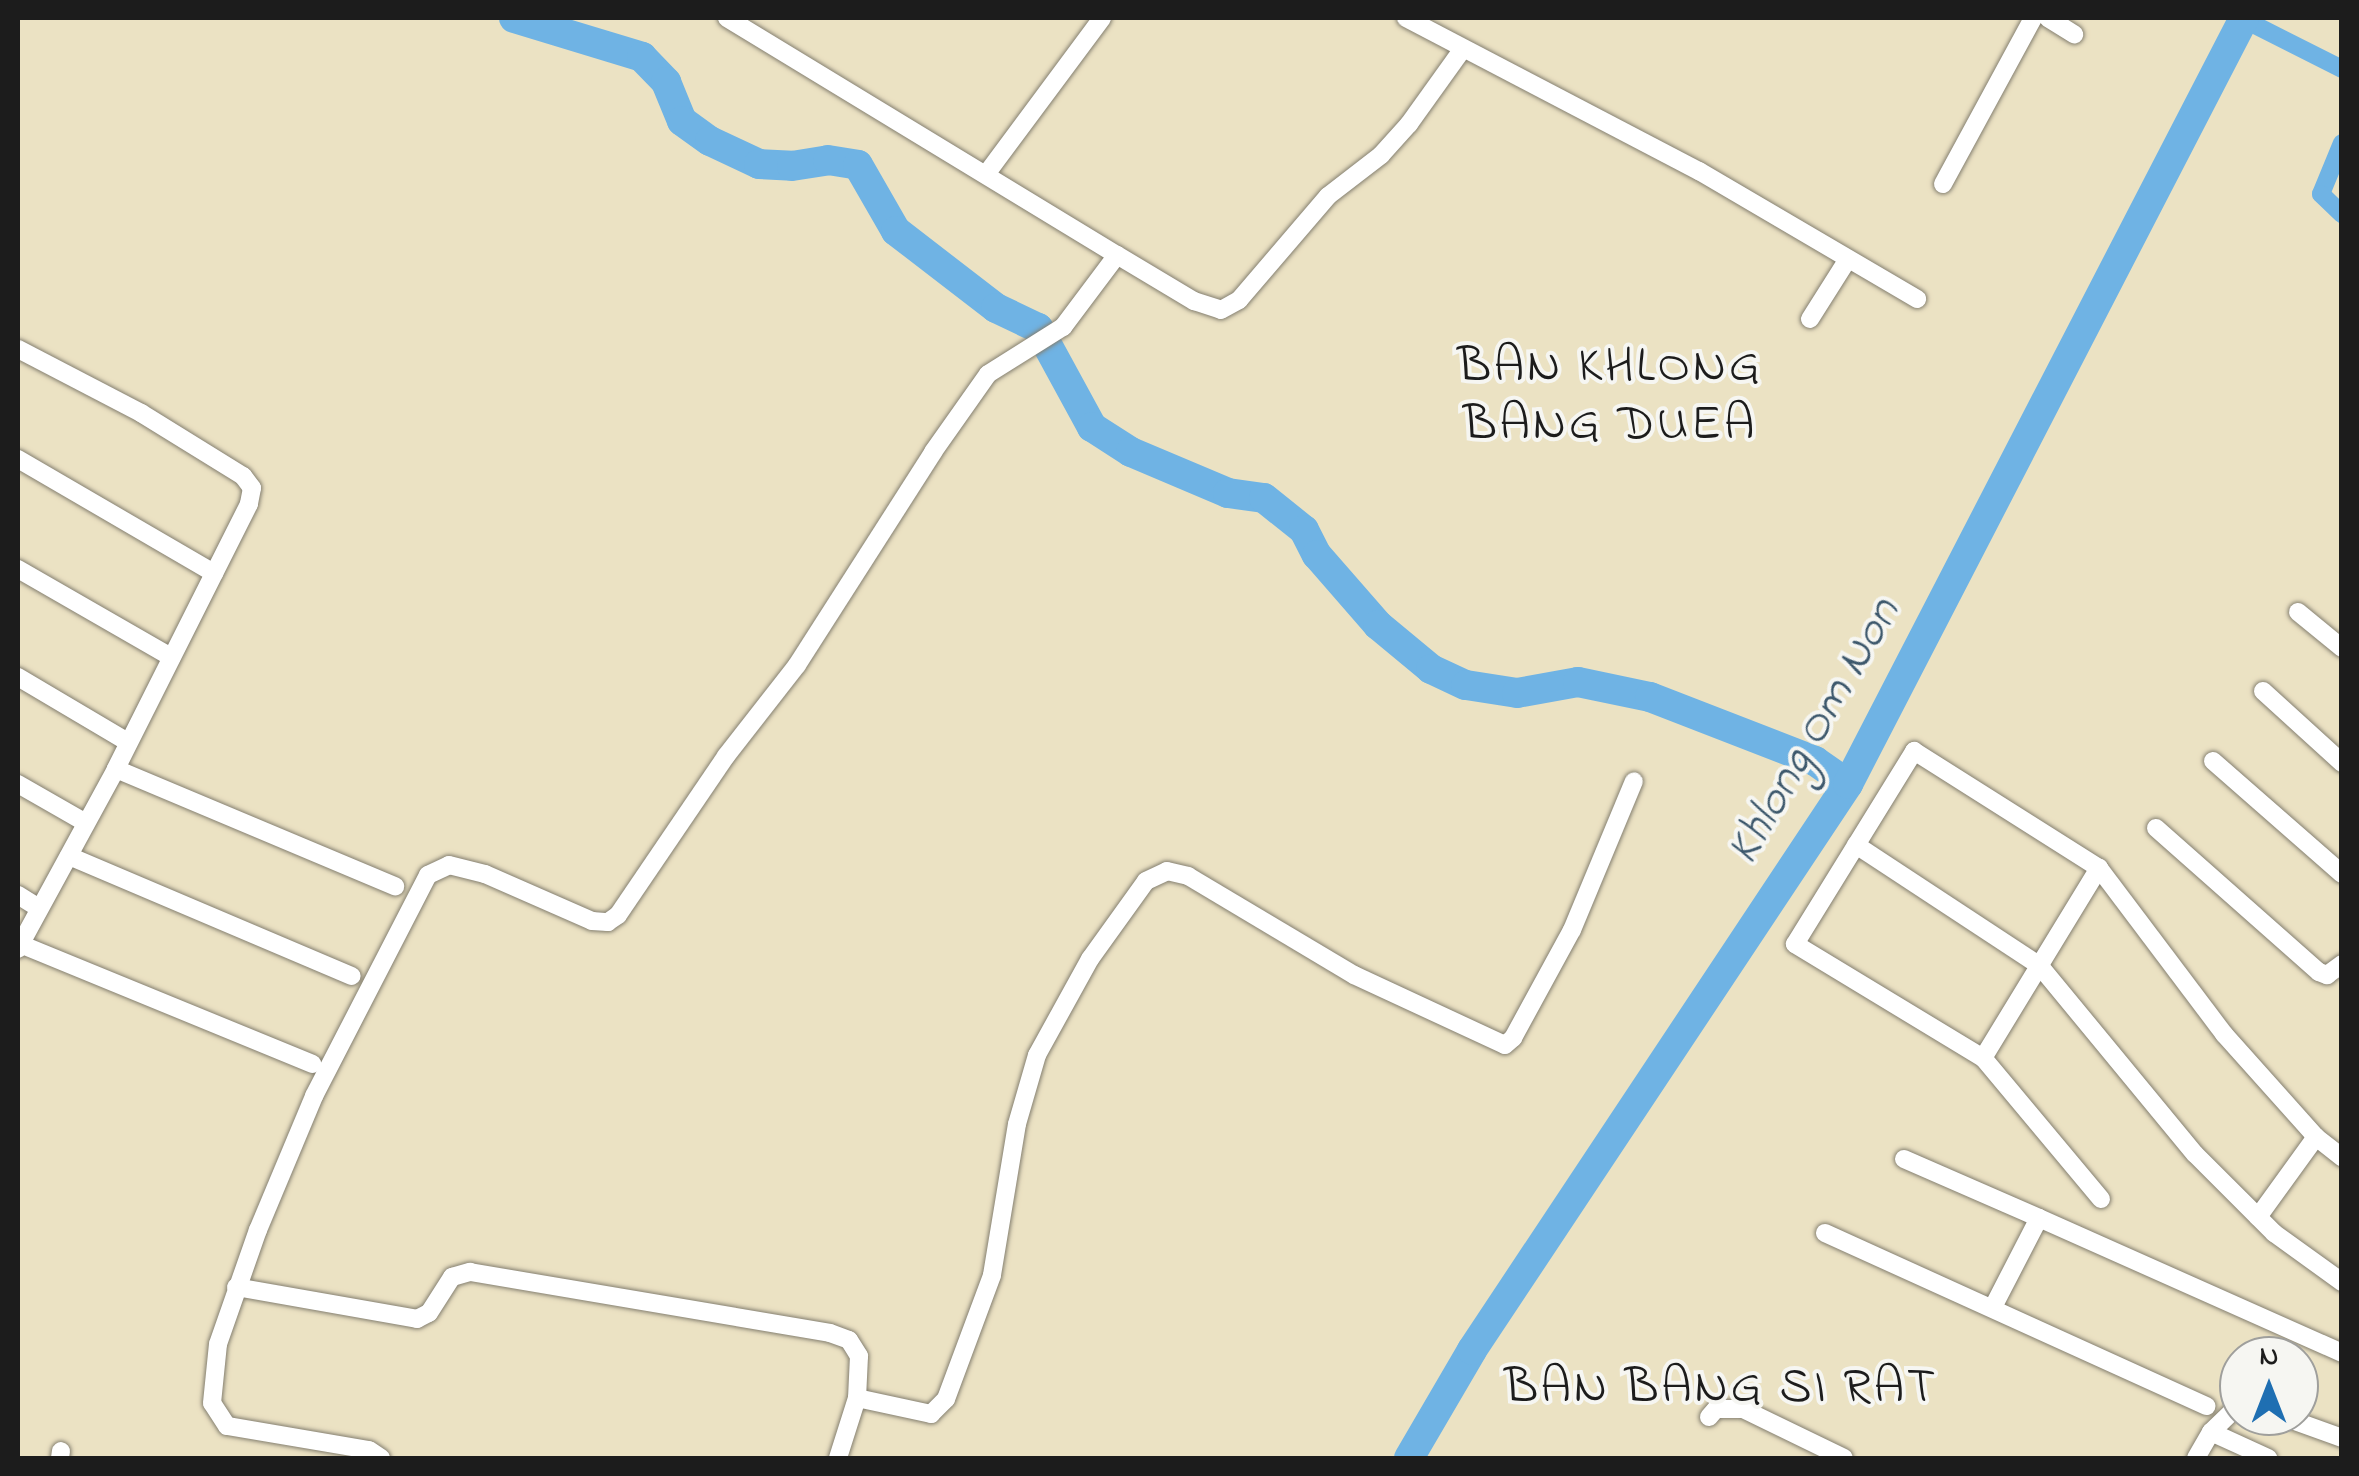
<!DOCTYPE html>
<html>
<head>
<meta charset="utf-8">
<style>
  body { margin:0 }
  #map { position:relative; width:2359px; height:1476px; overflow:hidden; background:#ebe2c3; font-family:"Indie Flower",sans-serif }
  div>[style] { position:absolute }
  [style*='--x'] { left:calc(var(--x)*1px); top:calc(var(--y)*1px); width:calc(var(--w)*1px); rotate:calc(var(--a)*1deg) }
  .canal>* { height:18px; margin:-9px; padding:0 9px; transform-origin:9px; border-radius:9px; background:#6fb3e4 }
  .river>* { height:30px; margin:-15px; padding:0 15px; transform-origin:15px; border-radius:15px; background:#6fb3e4 }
  .roads { filter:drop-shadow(0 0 2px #847f70) drop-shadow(0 0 2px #847f70) }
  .minor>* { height:18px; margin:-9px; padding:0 9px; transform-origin:9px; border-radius:9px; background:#fff }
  span { translate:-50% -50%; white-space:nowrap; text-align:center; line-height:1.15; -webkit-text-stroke:8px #f6f6f2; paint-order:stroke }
  .water-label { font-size:48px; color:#3d586c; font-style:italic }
  .quarter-label { font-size:50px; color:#1c1c1c; letter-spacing:2.5px }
  .frame { position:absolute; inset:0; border:20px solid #1c1c1c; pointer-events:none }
  .north { position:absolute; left:2219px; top:1336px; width:100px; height:100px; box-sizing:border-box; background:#f6f6f2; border:2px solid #9f9f9c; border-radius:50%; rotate:0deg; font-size:28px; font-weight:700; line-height:40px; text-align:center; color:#1c1c1c }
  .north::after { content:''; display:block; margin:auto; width:35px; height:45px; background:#1f6fb2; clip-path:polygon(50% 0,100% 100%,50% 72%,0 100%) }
</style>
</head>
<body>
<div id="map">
  <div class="canal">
    <div style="--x:2243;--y:19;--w:111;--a:26.8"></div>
    <div style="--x:2342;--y:143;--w:55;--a:112.4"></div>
    <div style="--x:2321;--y:194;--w:29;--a:44"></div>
  </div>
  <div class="river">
    <div style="--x:514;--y:18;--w:134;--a:16.9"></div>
    <div style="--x:642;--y:57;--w:35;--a:46"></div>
    <div style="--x:666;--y:82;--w:42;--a:67.7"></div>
    <div style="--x:682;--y:121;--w:34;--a:36"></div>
    <div style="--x:710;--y:141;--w:54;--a:25.1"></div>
    <div style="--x:759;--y:164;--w:33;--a:3"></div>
    <div style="--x:792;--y:166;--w:36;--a:-9"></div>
    <div style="--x:828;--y:160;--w:30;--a:9"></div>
    <div style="--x:858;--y:165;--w:76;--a:60.1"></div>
    <div style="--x:896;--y:231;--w:126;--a:37.6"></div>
    <div style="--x:996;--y:308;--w:47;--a:25.5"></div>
    <div style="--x:1038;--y:328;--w:113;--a:61.4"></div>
    <div style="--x:1092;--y:427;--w:46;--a:32.7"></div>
    <div style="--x:1131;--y:452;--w:105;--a:22.9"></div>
    <div style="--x:1228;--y:493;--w:36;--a:8"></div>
    <div style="--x:1264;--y:498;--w:51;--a:38.7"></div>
    <div style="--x:1304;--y:530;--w:28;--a:63"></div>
    <div style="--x:1317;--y:555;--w:93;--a:48.9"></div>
    <div style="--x:1378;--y:625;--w:69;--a:39.7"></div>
    <div style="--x:1431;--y:669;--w:38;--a:25"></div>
    <div style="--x:1466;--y:685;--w:52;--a:8.9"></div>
    <div style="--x:1517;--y:693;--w:62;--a:-10.2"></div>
    <div style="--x:1578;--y:682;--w:74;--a:11.8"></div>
    <div style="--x:1650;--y:697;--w:177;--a:21.2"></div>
    <div style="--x:1815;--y:761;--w:40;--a:34.9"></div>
    <div style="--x:1409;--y:1458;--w:125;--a:-59.7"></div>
    <div style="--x:1472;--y:1350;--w:680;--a:-56.4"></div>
    <div style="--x:1848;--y:784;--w:862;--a:-62.66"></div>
  </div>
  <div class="roads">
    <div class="minor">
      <div style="--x:727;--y:18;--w:456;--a:31.3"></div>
      <div style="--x:1406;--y:18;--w:331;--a:27.6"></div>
      <div style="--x:1699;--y:171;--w:253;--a:30.4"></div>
      <div style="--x:2048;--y:18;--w:31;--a:32"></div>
      <div style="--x:987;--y:173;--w:193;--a:-53.4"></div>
      <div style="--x:1943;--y:184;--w:189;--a:-61.5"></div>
      <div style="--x:1810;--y:319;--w:71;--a:-57.7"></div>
      <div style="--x:18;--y:349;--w:139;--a:27.5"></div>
      <div style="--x:141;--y:413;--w:120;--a:31.7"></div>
      <div style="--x:243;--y:476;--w:15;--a:53"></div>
      <div style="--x:252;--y:488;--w:16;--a:101"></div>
      <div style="--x:249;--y:504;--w:297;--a:116.7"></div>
      <div style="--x:116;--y:769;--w:205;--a:118.6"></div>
      <div style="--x:18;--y:459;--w:227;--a:30.2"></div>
      <div style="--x:18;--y:569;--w:177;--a:29.9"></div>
      <div style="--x:2298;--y:612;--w:57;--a:39.3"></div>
      <div style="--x:18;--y:677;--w:128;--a:30.6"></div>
      <div style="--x:2263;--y:691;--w:107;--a:42.3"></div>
      <div style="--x:2213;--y:761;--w:171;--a:41.2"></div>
      <div style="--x:116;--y:769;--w:303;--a:22.8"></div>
      <div style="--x:18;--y:784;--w:78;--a:29.8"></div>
      <div style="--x:2156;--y:828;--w:217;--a:41.5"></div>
      <div style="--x:2319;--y:972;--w:9;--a:21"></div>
      <div style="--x:2327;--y:975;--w:19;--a:-36"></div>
      <div style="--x:1856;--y:845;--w:219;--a:33.3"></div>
      <div style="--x:2039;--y:965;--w:245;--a:50.5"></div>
      <div style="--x:2195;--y:1154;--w:112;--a:45"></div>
      <div style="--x:2274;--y:1233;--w:84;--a:35.8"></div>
      <div style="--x:69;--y:856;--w:307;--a:23"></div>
      <div style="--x:18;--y:895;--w:25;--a:32"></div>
      <div style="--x:20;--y:944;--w:316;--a:22.3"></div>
      <div style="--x:1983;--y:1058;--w:223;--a:-58.6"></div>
      <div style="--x:1904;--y:1159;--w:147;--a:23.6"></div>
      <div style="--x:2039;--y:1218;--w:100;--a:117.3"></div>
      <div style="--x:2101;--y:1199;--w:184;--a:-129.9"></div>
      <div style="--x:1983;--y:1058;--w:220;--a:-148.8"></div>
      <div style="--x:1795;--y:944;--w:227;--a:-58.3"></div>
      <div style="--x:1914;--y:751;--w:219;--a:32.3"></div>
      <div style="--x:2099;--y:868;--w:208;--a:53"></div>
      <div style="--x:2224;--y:1034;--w:138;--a:48.2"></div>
      <div style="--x:2316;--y:1137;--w:33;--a:38"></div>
      <div style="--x:2258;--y:1217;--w:99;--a:-54.1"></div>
      <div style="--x:2039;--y:1218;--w:332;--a:24"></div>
      <div style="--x:1825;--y:1233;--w:419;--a:24.4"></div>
      <div style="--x:236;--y:1287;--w:184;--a:10"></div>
      <div style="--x:417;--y:1319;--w:13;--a:-27"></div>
      <div style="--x:429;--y:1313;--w:43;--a:-57.4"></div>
      <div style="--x:452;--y:1277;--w:19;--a:-16"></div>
      <div style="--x:470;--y:1272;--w:365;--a:9.6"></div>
      <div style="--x:830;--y:1333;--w:20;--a:20"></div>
      <div style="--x:849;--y:1340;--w:19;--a:58"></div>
      <div style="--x:859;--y:1356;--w:42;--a:92.7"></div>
      <div style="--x:857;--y:1398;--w:63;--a:107.6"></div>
      <div style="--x:857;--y:1398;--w:76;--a:12.2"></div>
      <div style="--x:931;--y:1414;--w:21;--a:-45"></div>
      <div style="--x:946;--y:1399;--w:132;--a:-69.6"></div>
      <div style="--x:992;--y:1275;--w:153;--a:-80.6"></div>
      <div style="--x:1017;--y:1124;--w:72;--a:-73.8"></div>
      <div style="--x:1037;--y:1055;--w:110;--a:-61.1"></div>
      <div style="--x:1090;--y:959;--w:96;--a:-54.3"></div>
      <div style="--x:1146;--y:881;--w:23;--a:-25"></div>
      <div style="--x:1167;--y:871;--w:22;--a:13"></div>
      <div style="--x:1188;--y:876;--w:193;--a:30.8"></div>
      <div style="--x:1354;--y:975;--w:166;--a:24.9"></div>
      <div style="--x:1505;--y:1045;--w:11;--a:-41"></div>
      <div style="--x:1513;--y:1038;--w:123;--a:-61.4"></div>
      <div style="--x:1572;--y:930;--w:161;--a:-67.4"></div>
      <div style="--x:2239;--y:1405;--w:39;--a:136"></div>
      <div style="--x:2211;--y:1432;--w:63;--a:24.5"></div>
      <div style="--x:2281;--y:1416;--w:65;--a:19.8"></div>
      <div style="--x:1709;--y:1417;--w:11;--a:-49"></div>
      <div style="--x:1716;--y:1409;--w:27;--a:0"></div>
      <div style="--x:1743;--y:1409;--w:112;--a:25.9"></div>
      <div style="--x:60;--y:1458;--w:7;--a:-82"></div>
      <div style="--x:381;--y:1458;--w:14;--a:-146"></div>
      <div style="--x:369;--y:1450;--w:144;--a:-170.4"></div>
      <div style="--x:227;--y:1426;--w:27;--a:-123"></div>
      <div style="--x:212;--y:1403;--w:59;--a:-84.2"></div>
      <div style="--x:218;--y:1344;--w:121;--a:-70.7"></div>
      <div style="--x:258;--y:1230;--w:145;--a:-67.3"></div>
      <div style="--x:314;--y:1096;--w:249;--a:-62.7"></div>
      <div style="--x:428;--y:875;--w:23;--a:-25"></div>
      <div style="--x:449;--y:865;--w:37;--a:14"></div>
      <div style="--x:485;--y:874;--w:117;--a:23.7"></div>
      <div style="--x:592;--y:921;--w:16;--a:4"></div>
      <div style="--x:608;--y:922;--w:12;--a:-35"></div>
      <div style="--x:618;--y:915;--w:192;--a:-55.8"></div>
      <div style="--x:726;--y:756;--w:115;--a:-52"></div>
      <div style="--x:797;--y:665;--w:253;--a:-57.4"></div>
      <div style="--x:933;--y:452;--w:95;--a:-54.8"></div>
      <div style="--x:988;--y:374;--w:89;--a:-32.1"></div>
      <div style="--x:1063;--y:327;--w:90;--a:-53.1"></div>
      <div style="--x:1117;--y:255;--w:90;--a:30.9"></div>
      <div style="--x:1194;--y:301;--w:28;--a:18"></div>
      <div style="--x:1221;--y:310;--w:21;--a:-29"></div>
      <div style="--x:1239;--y:300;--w:137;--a:-49.4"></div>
      <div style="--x:1328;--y:196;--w:67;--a:-37.7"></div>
      <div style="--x:1381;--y:155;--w:42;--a:-47.9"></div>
      <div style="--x:1409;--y:124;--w:91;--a:-54.4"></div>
      <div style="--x:2196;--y:1458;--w:30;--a:-60"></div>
    </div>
  </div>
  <div class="water-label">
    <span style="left:1815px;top:732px;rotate:-60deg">Khlong Om Non</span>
  </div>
  <div class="quarter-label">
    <span style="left:1610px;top:396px">BAN KHLONG<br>BANG DUEA</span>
    <span style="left:1721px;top:1389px">BAN BANG SI RAT</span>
  </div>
  <div class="frame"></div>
  <div class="north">N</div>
</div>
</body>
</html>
